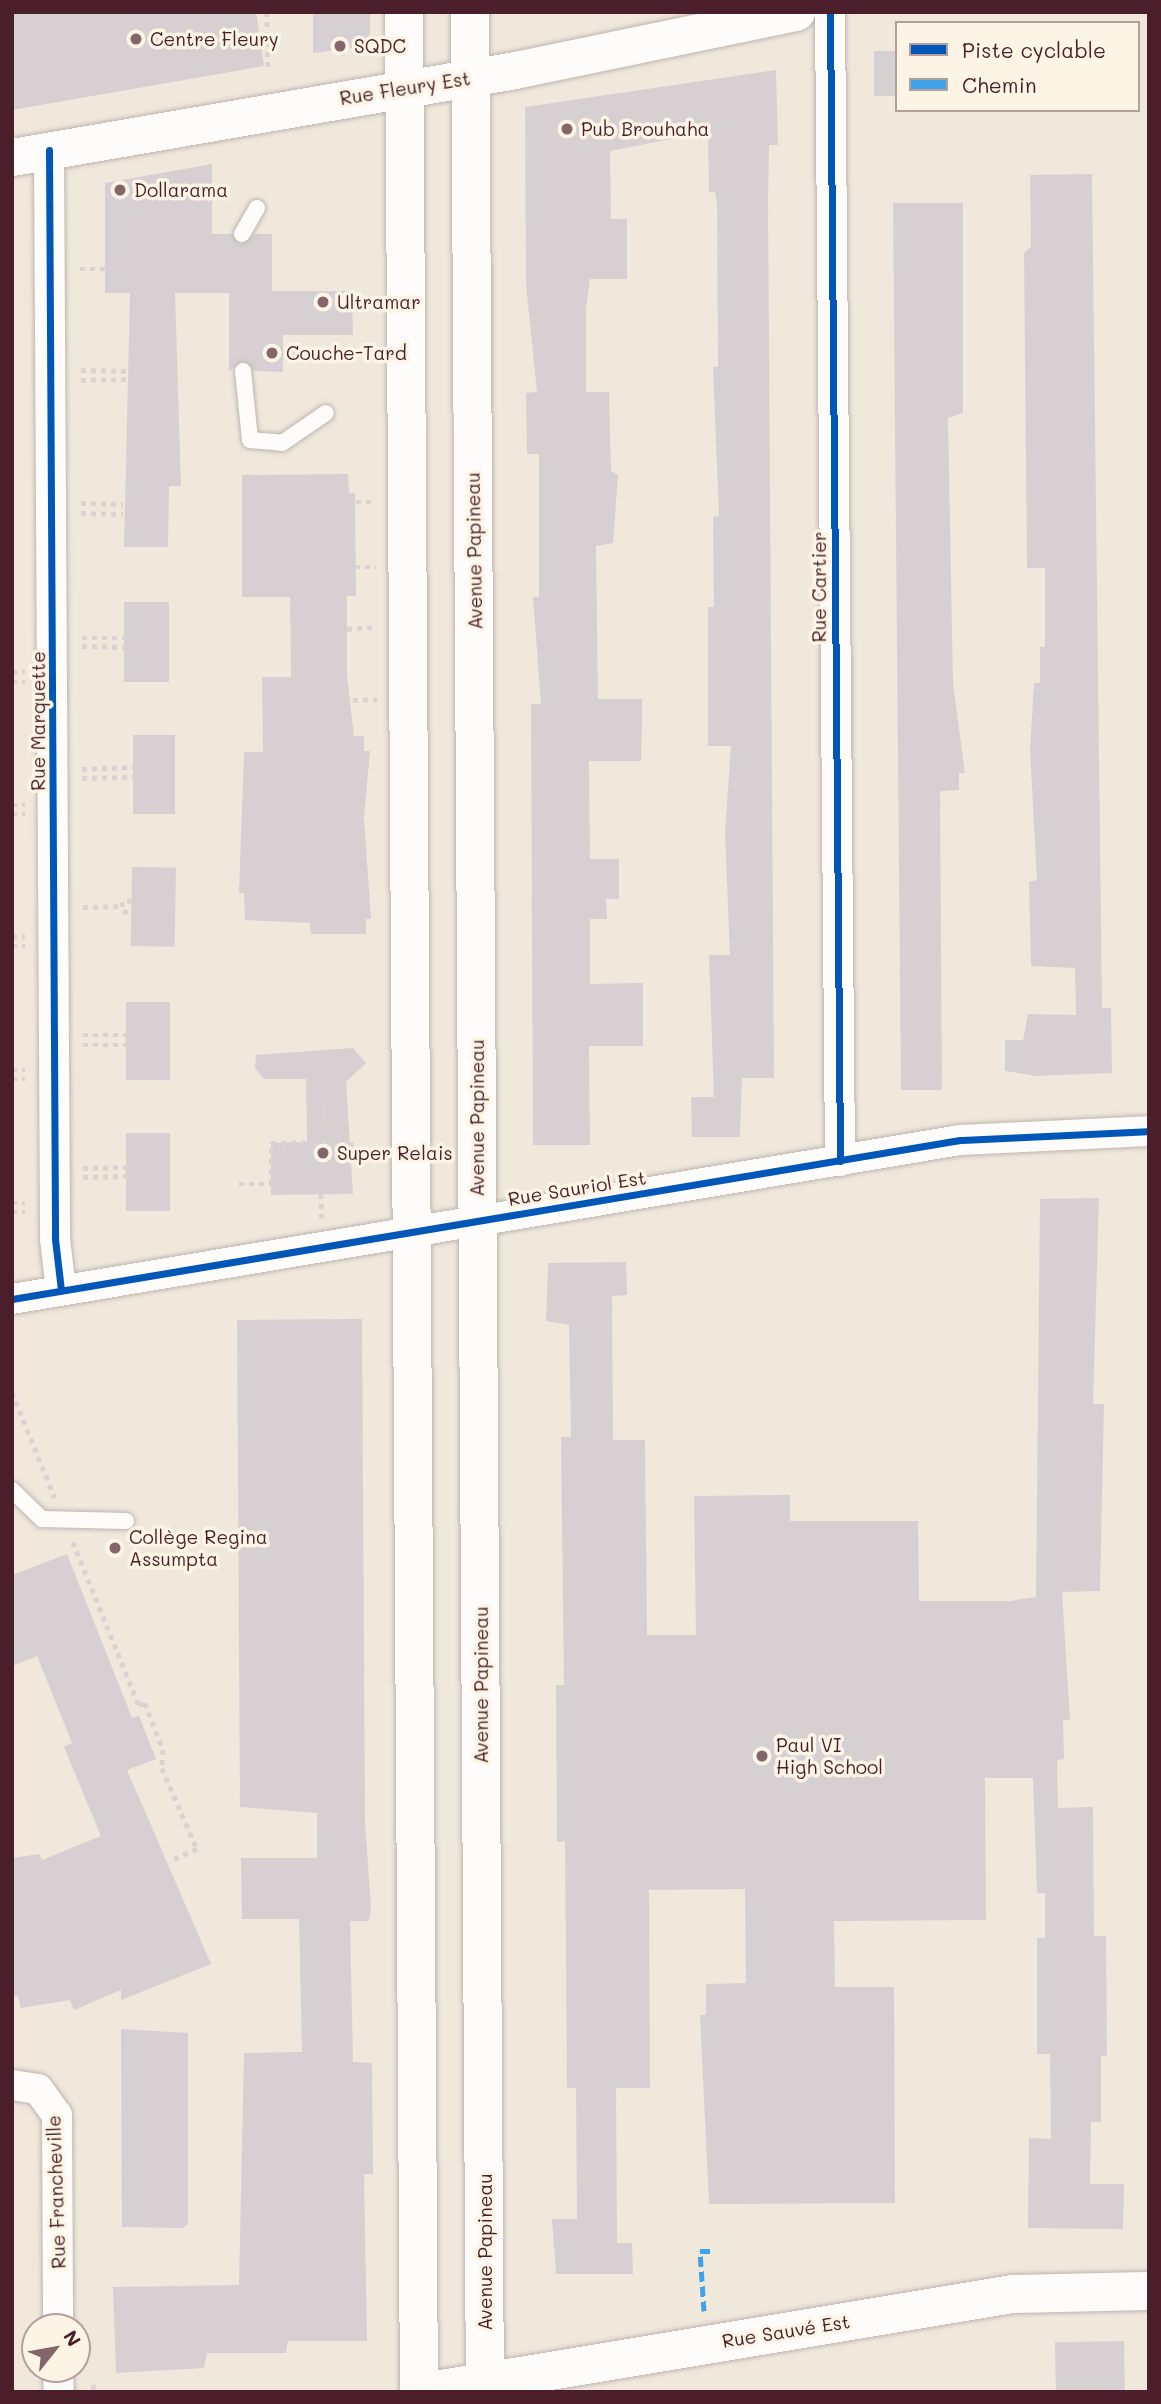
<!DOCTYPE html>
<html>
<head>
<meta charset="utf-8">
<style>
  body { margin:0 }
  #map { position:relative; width:1161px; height:2404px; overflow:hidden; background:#f0e8db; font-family:Mali,sans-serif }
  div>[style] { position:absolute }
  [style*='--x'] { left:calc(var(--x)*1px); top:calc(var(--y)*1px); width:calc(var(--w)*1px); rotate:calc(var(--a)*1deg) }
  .building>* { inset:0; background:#d6d0d3; transform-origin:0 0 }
  .path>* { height:4.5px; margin-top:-2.25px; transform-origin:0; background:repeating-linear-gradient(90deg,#d9d4d2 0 5px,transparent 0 10px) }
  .roads { filter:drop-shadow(0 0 2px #beb5ae) drop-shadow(0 0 2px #beb5ae) }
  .service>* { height:16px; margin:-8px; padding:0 8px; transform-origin:8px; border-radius:8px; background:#fdfcfa }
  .minor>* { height:30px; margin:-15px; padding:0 15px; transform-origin:15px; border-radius:15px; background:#fdfcfa }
  .tertiary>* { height:37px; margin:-18.5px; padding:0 18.5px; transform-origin:18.5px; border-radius:18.5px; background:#fdfcfa }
  .secondary>* { height:38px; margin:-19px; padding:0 19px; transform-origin:19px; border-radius:19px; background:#fdfcfa }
  .primary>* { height:38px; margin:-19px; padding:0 19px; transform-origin:19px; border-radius:19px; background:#fdfcfa }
  .quiet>* { height:5px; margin-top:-2.5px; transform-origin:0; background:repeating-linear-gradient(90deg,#40a2eb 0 10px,transparent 0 15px) }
  .cycleway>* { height:7px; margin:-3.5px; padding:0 3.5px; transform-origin:3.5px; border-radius:3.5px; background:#0057b8 }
  .dots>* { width:19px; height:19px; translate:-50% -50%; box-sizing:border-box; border:4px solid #fcf5e5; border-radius:50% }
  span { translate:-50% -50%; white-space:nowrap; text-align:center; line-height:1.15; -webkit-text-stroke:7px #fcf5e5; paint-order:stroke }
  .poi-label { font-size:19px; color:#4a1f2b }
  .left { translate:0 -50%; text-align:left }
  .street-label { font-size:19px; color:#4a1f2b }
  .frame { position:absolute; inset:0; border:14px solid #4a1f2b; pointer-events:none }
  .legend { position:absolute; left:895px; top:21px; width:245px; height:91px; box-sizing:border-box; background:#fcf5e5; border:2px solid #b59f9b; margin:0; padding:9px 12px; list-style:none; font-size:21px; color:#4a1f2b }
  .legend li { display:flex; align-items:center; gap:14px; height:35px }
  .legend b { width:35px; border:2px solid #b59f9b }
  .north { position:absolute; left:21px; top:2313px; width:70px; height:70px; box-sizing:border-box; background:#fcf5e5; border:2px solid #b59f9b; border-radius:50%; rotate:59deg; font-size:19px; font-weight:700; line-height:28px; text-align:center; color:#4a1f2b }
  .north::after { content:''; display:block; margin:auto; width:24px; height:32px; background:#846569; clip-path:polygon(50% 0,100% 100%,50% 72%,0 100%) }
</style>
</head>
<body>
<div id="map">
  <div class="building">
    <div style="clip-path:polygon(12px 12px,256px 12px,264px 66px,12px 110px)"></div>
    <div style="clip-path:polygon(313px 12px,370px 12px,370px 46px,313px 53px)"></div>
    <div style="left:874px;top:51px;width:23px;height:45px"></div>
    <div style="clip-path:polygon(776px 70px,778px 145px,769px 145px,768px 203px,774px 1078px,742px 1078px,740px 1137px,692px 1137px,691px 1097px,714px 1097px,709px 955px,730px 955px,725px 832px,731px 746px,708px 746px,708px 607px,714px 607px,713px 517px,719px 516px,713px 367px,718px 367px,717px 204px,715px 192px,709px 192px,708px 132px,610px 151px,611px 219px,627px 219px,627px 279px,590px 279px,586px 309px,586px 392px,609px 392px,611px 471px,618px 475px,613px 543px,596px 546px,598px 699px,642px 699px,642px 727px,641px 761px,589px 761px,590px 859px,619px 859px,619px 899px,606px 899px,607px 919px,590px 919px,590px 984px,643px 983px,643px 1046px,589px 1046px,590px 1145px,533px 1145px,531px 704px,541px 704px,533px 597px,539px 597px,539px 454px,527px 454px,526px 393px,537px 392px,526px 285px,525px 107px)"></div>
    <div style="clip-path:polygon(212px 164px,212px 234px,232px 234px,241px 244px,254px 234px,272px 234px,272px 291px,352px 291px,353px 335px,283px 335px,283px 372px,254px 371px,243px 361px,229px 371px,229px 293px,175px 293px,181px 486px,169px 486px,168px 547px,124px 547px,130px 293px,105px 293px,105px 183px)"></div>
    <div style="clip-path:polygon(1092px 174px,1102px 1008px,1111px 1008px,1112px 1073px,1036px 1076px,1005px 1071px,1005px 1040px,1023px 1040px,1028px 1014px,1076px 1015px,1075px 968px,1031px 966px,1029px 882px,1037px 880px,1030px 750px,1034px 683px,1040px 683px,1040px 647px,1045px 647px,1045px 568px,1027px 568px,1024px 253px,1031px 247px,1030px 175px)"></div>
    <div style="clip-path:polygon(893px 203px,963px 203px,963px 413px,948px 418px,953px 683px,965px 773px,959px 773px,959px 790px,940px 791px,942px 1090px,901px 1090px)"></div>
    <div style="clip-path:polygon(348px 474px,349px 493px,355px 493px,356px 596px,347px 596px,347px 677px,354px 736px,364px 736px,364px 751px,370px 751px,364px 818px,371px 919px,366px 919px,366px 934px,311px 934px,310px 923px,245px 920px,244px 893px,239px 893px,244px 752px,263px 752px,262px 677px,291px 677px,290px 597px,242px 597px,242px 475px)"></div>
    <div style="left:124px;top:602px;width:45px;height:80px"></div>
    <div style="left:133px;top:735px;width:42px;height:79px"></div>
    <div style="left:132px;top:867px;width:44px;height:79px;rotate:1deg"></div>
    <div style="left:126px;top:1002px;width:44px;height:78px"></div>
    <div style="clip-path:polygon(353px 1048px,366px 1063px,346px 1082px,353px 1194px,271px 1195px,271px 1143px,307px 1142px,306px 1079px,264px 1079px,255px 1068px,256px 1055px)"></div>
    <div style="left:126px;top:1133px;width:44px;height:78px"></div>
    <div style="clip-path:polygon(1099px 1198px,1093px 1404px,1104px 1404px,1100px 1591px,1062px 1592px,1070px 1720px,1063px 1720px,1064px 1759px,1057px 1760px,1058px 1808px,1093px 1807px,1094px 1936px,1106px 1936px,1107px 2056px,1101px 2056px,1101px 2122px,1091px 2122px,1090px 2184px,1124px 2184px,1123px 2229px,1028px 2228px,1029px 2138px,1051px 2139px,1050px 2054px,1037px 2054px,1037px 1938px,1045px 1938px,1045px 1893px,1037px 1893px,1033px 1778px,985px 1778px,986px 1920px,834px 1921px,835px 1987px,894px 1987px,895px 2203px,709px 2204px,700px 2015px,706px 2015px,706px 1984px,746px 1983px,745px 1889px,649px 1890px,650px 2088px,616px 2088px,617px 2243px,632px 2243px,633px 2274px,556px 2274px,552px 2219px,577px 2219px,576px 2088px,567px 2088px,565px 1841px,557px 1842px,556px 1685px,564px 1685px,561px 1437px,571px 1437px,569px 1325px,546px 1321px,548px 1263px,626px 1262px,627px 1295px,612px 1296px,613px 1440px,645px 1440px,647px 1635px,696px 1635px,694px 1496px,790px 1495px,790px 1521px,918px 1521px,919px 1601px,1010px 1601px,1036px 1597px,1040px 1199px)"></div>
    <div style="clip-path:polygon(362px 1319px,365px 1820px,371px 1909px,369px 1921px,350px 1921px,353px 2062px,372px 2063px,373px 2174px,364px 2174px,367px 2341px,288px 2341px,286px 2353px,207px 2353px,204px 2368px,116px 2373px,113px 2287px,239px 2285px,244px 2053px,302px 2052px,299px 1919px,242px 1919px,241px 1858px,317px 1858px,317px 1813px,240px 1807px,237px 1320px)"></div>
    <div style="clip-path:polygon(67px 1554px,132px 1718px,139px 1716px,156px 1759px,127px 1770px,211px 1964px,121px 2000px,121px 1990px,74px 2010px,70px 2000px,21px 2008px,18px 1996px,12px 1997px,12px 1858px,39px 1854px,42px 1860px,101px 1836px,64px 1747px,72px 1743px,37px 1656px,12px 1666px,12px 1575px)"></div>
    <div style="clip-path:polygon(121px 2029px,188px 2033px,188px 2224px,182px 2228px,122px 2227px)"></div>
    <div style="left:1124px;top:2341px;width:51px;height:69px;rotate:89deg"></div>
  </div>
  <div class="path">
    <div style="--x:267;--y:12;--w:58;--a:89"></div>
    <div style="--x:342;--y:52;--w:4;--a:76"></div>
    <div style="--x:80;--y:269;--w:26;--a:0"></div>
    <div style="--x:283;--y:353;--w:42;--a:0"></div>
    <div style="--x:81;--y:370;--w:48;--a:1.2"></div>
    <div style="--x:81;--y:380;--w:48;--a:-1.2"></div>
    <div style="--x:356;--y:502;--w:20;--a:0"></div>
    <div style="--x:81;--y:503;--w:42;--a:1.4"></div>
    <div style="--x:81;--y:513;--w:42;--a:1.4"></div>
    <div style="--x:355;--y:567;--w:21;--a:0"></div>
    <div style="--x:347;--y:629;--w:30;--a:-4"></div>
    <div style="--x:82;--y:638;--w:43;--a:0"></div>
    <div style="--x:82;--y:646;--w:43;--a:1.3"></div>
    <div style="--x:12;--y:672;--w:13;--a:-4"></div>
    <div style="--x:12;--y:682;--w:13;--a:0"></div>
    <div style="--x:353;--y:700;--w:24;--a:-2"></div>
    <div style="--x:82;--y:769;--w:51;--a:-2.2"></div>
    <div style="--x:82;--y:778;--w:51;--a:-1.1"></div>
    <div style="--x:12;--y:805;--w:13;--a:0"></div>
    <div style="--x:12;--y:814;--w:13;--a:0"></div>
    <div style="--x:132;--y:901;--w:10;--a:174"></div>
    <div style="--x:122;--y:902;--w:9;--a:84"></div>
    <div style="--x:123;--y:911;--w:9;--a:13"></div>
    <div style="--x:83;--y:907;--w:40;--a:-1.4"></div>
    <div style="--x:12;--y:937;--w:13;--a:-4"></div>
    <div style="--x:12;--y:946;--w:13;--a:0"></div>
    <div style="--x:83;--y:1035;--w:43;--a:0"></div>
    <div style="--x:83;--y:1045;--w:43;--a:0"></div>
    <div style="--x:12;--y:1070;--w:13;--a:0"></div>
    <div style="--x:12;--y:1079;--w:13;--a:0"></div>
    <div style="--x:324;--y:1110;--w:32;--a:90"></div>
    <div style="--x:83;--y:1168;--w:43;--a:-1.3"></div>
    <div style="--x:83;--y:1177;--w:43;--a:-1.3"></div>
    <div style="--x:239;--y:1184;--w:32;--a:0"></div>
    <div style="--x:271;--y:1184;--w:41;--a:-90"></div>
    <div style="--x:271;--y:1143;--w:80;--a:-0.7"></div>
    <div style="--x:351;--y:1142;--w:11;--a:85"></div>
    <div style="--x:352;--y:1153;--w:27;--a:-2"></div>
    <div style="--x:321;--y:1194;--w:24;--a:88"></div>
    <div style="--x:12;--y:1203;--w:13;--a:0"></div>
    <div style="--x:12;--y:1212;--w:13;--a:0"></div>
    <div style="--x:12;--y:1392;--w:114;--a:67.9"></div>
    <div style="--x:73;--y:1542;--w:176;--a:68"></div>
    <div style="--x:139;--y:1705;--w:6;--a:-18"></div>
    <div style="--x:145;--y:1703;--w:50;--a:69"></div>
    <div style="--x:163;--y:1750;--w:18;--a:93"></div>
    <div style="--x:162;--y:1768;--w:88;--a:66.6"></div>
    <div style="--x:197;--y:1849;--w:29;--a:155"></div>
    <div style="--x:91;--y:2387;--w:10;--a:-6"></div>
  </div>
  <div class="roads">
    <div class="service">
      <div style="--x:242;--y:234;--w:30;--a:-60"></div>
      <div style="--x:243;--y:371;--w:69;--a:84.2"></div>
      <div style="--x:250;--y:440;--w:32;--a:5"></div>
      <div style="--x:282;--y:443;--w:53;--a:-34.3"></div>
      <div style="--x:12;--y:1490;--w:42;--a:44"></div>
      <div style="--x:42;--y:1519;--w:84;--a:1.4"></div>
    </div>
    <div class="minor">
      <div style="--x:830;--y:12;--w:1149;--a:89.5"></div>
      <div style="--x:49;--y:150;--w:1089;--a:89.68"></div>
      <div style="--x:55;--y:1239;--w:51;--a:83.3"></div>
      <div style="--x:12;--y:1299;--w:961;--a:-9.52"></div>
      <div style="--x:960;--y:1140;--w:189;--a:-2.7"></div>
      <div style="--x:12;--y:2085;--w:26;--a:9"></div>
      <div style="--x:38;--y:2089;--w:32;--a:54"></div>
      <div style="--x:57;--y:2115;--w:212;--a:89.7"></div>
      <div style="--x:58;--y:2369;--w:23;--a:88"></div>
    </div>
    <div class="tertiary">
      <div style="--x:12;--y:157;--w:510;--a:-9.81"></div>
      <div style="--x:515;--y:70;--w:287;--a:-11.7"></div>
    </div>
    <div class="secondary">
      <div style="--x:424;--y:2392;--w:597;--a:-9.45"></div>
      <div style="--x:1013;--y:2294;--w:136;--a:-1.3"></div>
    </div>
    <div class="primary">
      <div style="--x:404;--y:12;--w:2380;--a:89.64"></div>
      <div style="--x:470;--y:12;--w:2380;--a:89.64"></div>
    </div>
  </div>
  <div class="quiet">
    <div style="--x:704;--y:2311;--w:60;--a:-93.8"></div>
    <div style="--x:700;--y:2251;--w:13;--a:0"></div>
  </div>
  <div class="cycleway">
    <div style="--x:830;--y:12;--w:1149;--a:89.5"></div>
    <div style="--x:49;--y:150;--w:1089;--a:89.68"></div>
    <div style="--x:55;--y:1239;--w:51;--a:83.3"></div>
    <div style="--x:12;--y:1299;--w:961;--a:-9.52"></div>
    <div style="--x:960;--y:1140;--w:189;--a:-2.7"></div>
  </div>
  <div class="dots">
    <div style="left:136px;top:39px;background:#846569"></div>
    <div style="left:340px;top:46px;background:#846569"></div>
    <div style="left:567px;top:129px;background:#846569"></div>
    <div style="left:120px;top:190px;background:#846569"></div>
    <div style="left:323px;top:302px;background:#846569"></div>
    <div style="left:272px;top:353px;background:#846569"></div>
    <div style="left:323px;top:1153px;background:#846569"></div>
    <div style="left:115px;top:1548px;background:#846569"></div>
    <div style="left:762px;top:1756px;background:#846569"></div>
  </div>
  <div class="poi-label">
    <span class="left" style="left:150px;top:39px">Centre Fleury</span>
    <span class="left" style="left:354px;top:46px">SQDC</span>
    <span class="left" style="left:581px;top:129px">Pub Brouhaha</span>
    <span class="left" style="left:134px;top:190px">Dollarama</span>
    <span class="left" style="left:337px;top:302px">Ultramar</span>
    <span class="left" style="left:286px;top:353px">Couche-Tard</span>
    <span class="left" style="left:337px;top:1153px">Super Relais</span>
    <span class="left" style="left:129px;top:1548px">Collège Regina<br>Assumpta</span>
    <span class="left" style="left:776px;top:1756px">Paul VI<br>High School</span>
  </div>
  <div class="street-label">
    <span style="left:405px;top:88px;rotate:-9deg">Rue Fleury Est</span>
    <span style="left:474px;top:551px;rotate:-91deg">Avenue Papineau</span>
    <span style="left:819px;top:587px;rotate:-90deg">Rue Cartier</span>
    <span style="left:38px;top:721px;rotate:-90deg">Rue Marquette</span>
    <span style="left:477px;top:1118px;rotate:-90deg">Avenue Papineau</span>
    <span style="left:577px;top:1188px;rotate:-9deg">Rue Sauriol Est</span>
    <span style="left:481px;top:1685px;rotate:-90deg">Avenue Papineau</span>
    <span style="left:56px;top:2192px;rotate:-92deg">Rue Francheville</span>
    <span style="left:485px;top:2252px;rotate:-90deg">Avenue Papineau</span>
    <span style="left:786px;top:2331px;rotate:-9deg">Rue Sauvé Est</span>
  </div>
  <div class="frame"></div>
  <ul class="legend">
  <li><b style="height:9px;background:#0057b8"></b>Piste cyclable</li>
  <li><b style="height:9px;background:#40a2eb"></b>Chemin</li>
  </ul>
  <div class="north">N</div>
</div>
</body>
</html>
